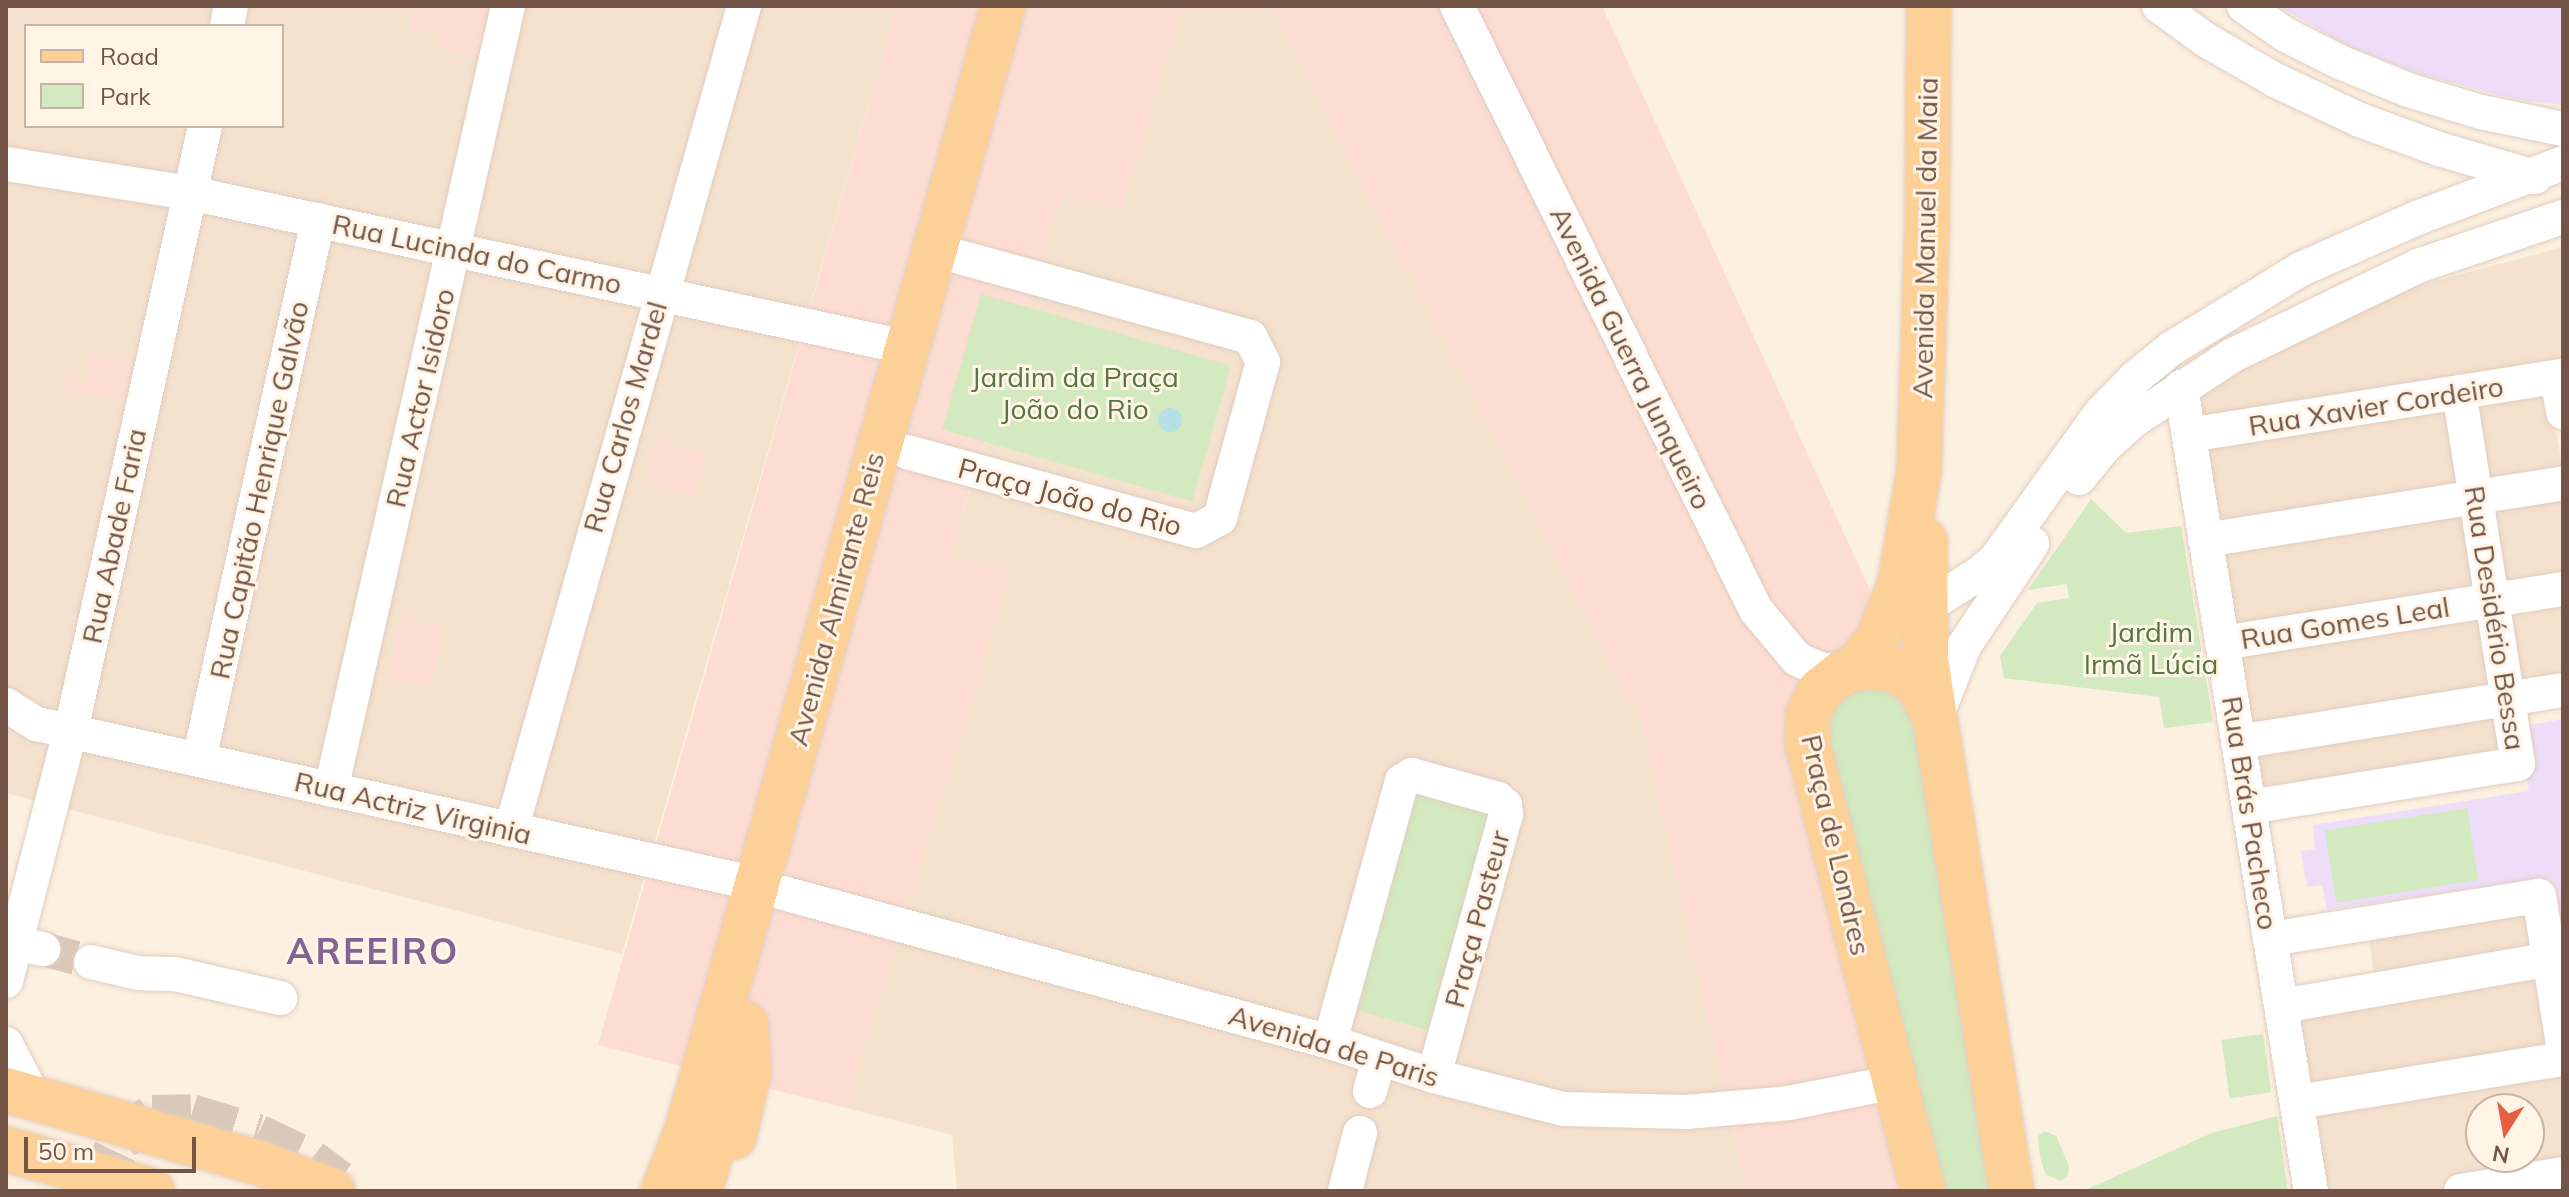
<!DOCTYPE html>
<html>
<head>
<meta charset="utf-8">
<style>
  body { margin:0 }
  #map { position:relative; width:2569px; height:1197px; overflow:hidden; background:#fcf0e0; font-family:Mulish,sans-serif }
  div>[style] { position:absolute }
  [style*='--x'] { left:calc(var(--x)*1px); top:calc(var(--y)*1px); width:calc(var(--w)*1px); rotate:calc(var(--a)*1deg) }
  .residential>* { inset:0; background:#f4e1ce }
  .commercial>* { inset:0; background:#fdddd3; transform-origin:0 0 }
  .education>* { inset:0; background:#edddf8 }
  .green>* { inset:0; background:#d3e9bf; transform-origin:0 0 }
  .water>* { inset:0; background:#b5e1e5 }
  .round { border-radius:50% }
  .minor-tunnel>* { height:34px; margin-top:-17px; transform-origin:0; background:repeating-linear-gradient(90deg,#dac9ba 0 34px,transparent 0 51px) }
  .major-tunnel>* { height:44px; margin-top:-22px; transform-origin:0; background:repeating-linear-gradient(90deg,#dac9ba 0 44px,transparent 0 66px) }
  .roads { filter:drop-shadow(0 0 2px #e2cdbf) drop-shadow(0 0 2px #e2cdbf) }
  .minor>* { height:34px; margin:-17px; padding:0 17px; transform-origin:17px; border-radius:17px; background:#fff }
  .major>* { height:44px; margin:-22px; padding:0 22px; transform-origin:22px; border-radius:22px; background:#fcd097 }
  span { translate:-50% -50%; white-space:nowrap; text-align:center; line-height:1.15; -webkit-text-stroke:6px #fff4e6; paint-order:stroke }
  .street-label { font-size:28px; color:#735447 }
  .park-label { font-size:28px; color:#547840 }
  .district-label { font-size:36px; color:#826396; font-weight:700; letter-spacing:2px }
  .frame { position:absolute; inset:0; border:8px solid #735447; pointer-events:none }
  .legend { position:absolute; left:24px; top:24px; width:260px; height:104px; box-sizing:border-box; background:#fff4e6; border:2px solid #c7b4a6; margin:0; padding:10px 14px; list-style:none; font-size:24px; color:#735447 }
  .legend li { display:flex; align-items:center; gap:16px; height:40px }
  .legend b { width:40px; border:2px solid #c7b4a6 }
  .north { position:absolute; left:2465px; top:1093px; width:80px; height:80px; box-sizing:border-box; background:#fff4e6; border:2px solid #c7b4a6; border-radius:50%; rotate:191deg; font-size:22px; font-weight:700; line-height:32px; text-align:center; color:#735447 }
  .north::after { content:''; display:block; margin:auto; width:28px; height:36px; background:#e85e43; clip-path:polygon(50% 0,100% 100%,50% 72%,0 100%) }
  .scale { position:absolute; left:24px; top:1137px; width:172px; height:36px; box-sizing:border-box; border:4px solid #735447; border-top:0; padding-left:10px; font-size:24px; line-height:28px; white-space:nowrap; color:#735447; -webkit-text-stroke:6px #fff4e6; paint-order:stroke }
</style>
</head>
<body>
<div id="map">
  <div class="residential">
    <div style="clip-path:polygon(evenodd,6px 6px,897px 6px,622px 954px,6px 793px,6px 6px,26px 26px,282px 26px,282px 126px,26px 126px,26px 26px)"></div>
    <div style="clip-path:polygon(1183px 6px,1270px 6px,1641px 721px,1747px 1191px,957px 1191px,952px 1135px,846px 1108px,1009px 574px,950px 556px,1061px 191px,1121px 209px)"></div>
    <div style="clip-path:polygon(2563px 247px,2563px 358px,2544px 361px,2563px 471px,2563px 678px,2496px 688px,2506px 757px,2257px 795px,2167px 410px,2379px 296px)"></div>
    <div style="clip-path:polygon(evenodd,2527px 910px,2563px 971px,2563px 1191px,2301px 1191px,2296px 1020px,2378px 1005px,2368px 930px,2527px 910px,2481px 1109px,2529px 1109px,2529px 1157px,2481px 1157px,2481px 1109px)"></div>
  </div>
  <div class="commercial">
    <div style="clip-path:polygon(415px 6px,489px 8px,478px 56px,437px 47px,439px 37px,410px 30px)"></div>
    <div style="clip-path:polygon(897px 6px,1183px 6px,1121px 209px,1061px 192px,950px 555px,1010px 574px,846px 1108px,598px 1045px)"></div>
    <div style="clip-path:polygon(1270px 6px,1602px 6px,1876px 603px,1933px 718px,2010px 1191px,1747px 1191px,1641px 721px)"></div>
    <div style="clip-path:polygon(91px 355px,132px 364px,124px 400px,66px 388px,69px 377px,85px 380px)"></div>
    <div style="left:658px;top:440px;width:52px;height:43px;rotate:17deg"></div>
    <div style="left:402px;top:618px;width:43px;height:59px;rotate:13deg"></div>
  </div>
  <div class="education">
    <div style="clip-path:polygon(2278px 6px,2563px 6px,2563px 105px,2518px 100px,2423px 75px,2351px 48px)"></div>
    <div style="clip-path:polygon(2563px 719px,2563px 937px,2554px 938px,2542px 878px,2327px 910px,2322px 885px,2307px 887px,2301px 851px,2315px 849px,2313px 825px,2529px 791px,2519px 727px)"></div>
  </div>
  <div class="green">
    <div style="left:981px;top:294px;width:260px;height:141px;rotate:16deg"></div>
    <div style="clip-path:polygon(2091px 499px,2126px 533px,2181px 526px,2213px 722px,2164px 728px,2159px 697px,2004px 678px,2000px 656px,2037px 603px,2069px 598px,2067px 584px,2028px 590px)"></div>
    <div style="clip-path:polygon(1871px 688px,1898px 698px,1913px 723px,1989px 1191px,1945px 1191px,1828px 740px,1827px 729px,1834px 708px,1850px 693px)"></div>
    <div style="clip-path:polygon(1412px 791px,1491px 811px,1432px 1029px,1428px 1030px,1356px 1010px,1355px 997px,1361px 999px,1362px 995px,1356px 993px)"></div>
    <div style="left:2467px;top:808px;width:73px;height:144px;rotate:81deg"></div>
    <div style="left:2263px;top:1034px;width:59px;height:42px;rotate:82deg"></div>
    <div style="clip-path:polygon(2277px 1116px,2288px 1191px,2083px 1191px,2212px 1133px)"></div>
    <div style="clip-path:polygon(2045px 1131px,2056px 1136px,2069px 1166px,2068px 1176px,2061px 1181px,2046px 1175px,2040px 1157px,2038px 1136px)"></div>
  </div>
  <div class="water">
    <div class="round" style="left:1158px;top:408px;width:24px;height:24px"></div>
  </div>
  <div class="minor-tunnel">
    <div style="--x:43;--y:949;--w:50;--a:15.2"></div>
  </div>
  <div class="major-tunnel">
    <div style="--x:96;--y:1191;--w:60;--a:-64.3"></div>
    <div style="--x:122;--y:1137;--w:36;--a:-34"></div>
    <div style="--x:152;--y:1117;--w:39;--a:-1"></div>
    <div style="--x:191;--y:1116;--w:69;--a:16.9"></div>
    <div style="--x:257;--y:1136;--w:59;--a:25.3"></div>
    <div style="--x:310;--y:1161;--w:35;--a:37"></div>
  </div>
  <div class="roads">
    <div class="minor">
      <div style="--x:1457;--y:6;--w:674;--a:63.66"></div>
      <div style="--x:1756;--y:610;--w:64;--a:50.1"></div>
      <div style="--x:1797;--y:659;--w:24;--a:24"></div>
      <div style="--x:1819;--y:669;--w:24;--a:7"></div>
      <div style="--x:2159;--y:6;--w:58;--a:35.9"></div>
      <div style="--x:2206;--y:40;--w:80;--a:30.1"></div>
      <div style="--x:2275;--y:80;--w:94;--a:25.2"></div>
      <div style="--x:2360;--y:120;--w:84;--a:20.2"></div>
      <div style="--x:2439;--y:149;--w:100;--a:16.3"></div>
      <div style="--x:2244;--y:6;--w:51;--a:34.6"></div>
      <div style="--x:2286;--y:35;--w:63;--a:26.6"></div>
      <div style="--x:2342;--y:63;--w:71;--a:22.2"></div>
      <div style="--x:2408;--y:90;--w:76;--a:16.8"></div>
      <div style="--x:2481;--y:112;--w:84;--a:11.7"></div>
      <div style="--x:227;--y:26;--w:20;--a:-79"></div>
      <div style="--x:6;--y:164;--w:186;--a:9"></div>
      <div style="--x:190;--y:193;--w:731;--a:12.15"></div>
      <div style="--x:2557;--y:377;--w:36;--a:80"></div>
      <div style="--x:2181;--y:387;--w:814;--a:80.82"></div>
      <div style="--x:2189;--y:435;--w:379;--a:-9"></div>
      <div style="--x:907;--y:452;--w:300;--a:15.3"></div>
      <div style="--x:1196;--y:531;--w:27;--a:-28"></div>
      <div style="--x:1220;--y:518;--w:162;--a:-74.6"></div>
      <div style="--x:1263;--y:362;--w:28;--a:-117"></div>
      <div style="--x:1250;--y:337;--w:301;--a:-164.6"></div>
      <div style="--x:2079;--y:478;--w:41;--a:-50.9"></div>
      <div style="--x:2105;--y:446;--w:39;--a:-42"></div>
      <div style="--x:2134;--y:420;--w:118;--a:-33.3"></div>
      <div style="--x:2233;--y:355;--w:205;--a:-25.7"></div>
      <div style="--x:2418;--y:266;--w:153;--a:-18.7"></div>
      <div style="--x:2205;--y:540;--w:363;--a:-9"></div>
      <div style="--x:1909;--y:618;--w:84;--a:-32.4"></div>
      <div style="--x:1980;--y:573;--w:23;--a:-41"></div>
      <div style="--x:1997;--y:558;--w:178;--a:-54.4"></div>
      <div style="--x:2101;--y:413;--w:49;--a:-45.8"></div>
      <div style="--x:2135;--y:378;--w:48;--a:-39"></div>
      <div style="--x:2172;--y:348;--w:151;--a:-31.5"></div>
      <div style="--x:2301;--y:269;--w:127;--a:-23.7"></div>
      <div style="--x:2417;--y:218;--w:156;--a:-20.6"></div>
      <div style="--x:2222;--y:643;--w:345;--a:-9"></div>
      <div style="--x:6;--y:705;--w:36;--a:32"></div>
      <div style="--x:37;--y:724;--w:738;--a:12.53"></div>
      <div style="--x:1936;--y:717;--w:76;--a:-68.5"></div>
      <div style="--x:1964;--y:646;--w:123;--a:-56.3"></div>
      <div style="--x:2238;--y:742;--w:329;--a:-9.1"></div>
      <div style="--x:199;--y:760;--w:553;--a:-77.57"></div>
      <div style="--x:331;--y:790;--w:804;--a:-77.28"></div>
      <div style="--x:2249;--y:807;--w:272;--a:-9.1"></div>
      <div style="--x:2518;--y:764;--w:376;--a:-99"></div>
      <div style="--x:511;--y:830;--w:856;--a:-74.21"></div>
      <div style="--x:783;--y:893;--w:567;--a:15.24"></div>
      <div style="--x:1330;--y:1042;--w:109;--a:18.1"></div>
      <div style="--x:1434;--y:1076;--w:133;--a:14.3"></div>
      <div style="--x:1563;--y:1109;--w:124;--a:1.4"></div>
      <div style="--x:1687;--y:1112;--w:102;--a:-5"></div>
      <div style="--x:1789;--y:1103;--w:108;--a:-11.2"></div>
      <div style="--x:2270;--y:939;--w:272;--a:-9.1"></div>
      <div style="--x:2539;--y:896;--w:151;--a:80.8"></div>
      <div style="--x:14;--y:943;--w:30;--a:12"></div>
      <div style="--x:91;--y:962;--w:48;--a:13.2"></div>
      <div style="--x:138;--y:973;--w:37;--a:2"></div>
      <div style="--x:175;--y:974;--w:108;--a:12.9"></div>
      <div style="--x:6;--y:981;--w:282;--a:-75.6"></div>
      <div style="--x:76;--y:708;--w:596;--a:-77.5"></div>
      <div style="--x:2282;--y:1006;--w:285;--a:-9.9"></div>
      <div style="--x:1330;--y:1042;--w:271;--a:-74.6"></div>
      <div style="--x:1402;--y:781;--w:12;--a:-31"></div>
      <div style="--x:1412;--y:775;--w:89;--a:15.6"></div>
      <div style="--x:1498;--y:799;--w:9;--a:41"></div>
      <div style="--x:1505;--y:805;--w:9;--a:84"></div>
      <div style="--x:1506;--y:814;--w:272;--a:105.4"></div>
      <div style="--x:6;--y:1044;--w:61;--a:62.6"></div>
      <div style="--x:1370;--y:1091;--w:33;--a:-74"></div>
      <div style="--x:2297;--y:1102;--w:269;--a:-9.2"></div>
      <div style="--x:1345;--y:1191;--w:60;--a:-75.5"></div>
      <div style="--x:2461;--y:1191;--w:103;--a:-9.5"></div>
    </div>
    <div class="major">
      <div style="--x:1925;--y:541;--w:118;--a:89.5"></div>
      <div style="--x:1926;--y:659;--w:53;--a:81.3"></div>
      <div style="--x:1856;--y:668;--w:39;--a:-53"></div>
      <div style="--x:1879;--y:637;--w:57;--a:-68.4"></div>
      <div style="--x:1900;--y:584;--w:116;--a:-80.5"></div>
      <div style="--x:1919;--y:470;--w:245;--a:-88.1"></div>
      <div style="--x:1927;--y:225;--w:219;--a:-89.5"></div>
      <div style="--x:6;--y:1090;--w:263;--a:16.1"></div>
      <div style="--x:259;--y:1163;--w:79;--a:20.7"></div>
      <div style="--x:734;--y:1137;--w:67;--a:-77"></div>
      <div style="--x:749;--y:1072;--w:48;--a:-93.6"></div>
      <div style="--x:6;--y:1149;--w:152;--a:16"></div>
      <div style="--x:663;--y:1191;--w:62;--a:-68.4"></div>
      <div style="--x:686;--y:1133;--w:244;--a:-74.1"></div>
      <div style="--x:753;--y:898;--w:926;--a:-74.34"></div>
      <div style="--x:700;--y:1191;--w:96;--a:-74.2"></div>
      <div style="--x:1923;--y:1191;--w:463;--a:-104.5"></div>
      <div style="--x:1807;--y:743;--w:28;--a:-88"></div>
      <div style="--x:1808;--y:715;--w:28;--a:-64"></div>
      <div style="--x:1820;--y:690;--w:29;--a:-38"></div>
      <div style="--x:1843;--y:672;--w:27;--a:-13"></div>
      <div style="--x:1869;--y:666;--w:26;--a:9"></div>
      <div style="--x:1895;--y:670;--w:26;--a:32"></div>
      <div style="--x:1917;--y:684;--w:38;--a:62"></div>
      <div style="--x:1935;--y:718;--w:479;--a:80.8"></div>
    </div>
  </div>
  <div class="street-label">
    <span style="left:1925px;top:238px;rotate:-89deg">Avenida Manuel da Maia</span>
    <span style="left:477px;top:254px;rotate:12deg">Rua Lucinda do Carmo</span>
    <span style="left:1631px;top:358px;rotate:64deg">Avenida Guerra Junqueiro</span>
    <span style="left:420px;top:398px;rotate:-77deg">Rua Actor Isidoro</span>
    <span style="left:2376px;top:406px;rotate:-9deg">Rua Xavier Cordeiro</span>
    <span style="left:625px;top:417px;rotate:-74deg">Rua Carlos Mardel</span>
    <span style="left:259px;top:490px;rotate:-78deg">Rua Capitão Henrique Galvão</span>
    <span style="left:1070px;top:497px;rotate:15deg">Praça João do Rio</span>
    <span style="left:114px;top:536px;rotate:-78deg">Rua Abade Faria</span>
    <span style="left:836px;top:599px;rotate:-75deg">Avenida Almirante Reis</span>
    <span style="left:2495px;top:618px;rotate:81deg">Rua Desidério Bessa</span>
    <span style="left:2345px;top:623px;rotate:-9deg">Rua Gomes Leal</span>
    <span style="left:413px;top:808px;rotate:13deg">Rua Actriz Virginia</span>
    <span style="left:2250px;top:813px;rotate:81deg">Rua Brás Pacheco</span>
    <span style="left:1836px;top:845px;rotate:77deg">Praça de Londres</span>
    <span style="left:1477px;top:919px;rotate:-75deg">Praça Pasteur</span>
    <span style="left:1334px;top:1046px;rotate:17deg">Avenida de Paris</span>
  </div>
  <div class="park-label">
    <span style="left:1075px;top:393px">Jardim da Praça<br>João do Rio</span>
    <span style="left:2151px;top:648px">Jardim<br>Irmã Lúcia</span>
  </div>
  <div class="district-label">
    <span style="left:373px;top:951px">AREEIRO</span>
  </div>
  <div class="frame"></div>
  <ul class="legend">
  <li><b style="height:10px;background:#fcd097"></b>Road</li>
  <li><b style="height:22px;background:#d3e9bf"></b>Park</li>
  </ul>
  <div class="north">N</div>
  <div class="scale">50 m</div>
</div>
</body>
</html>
